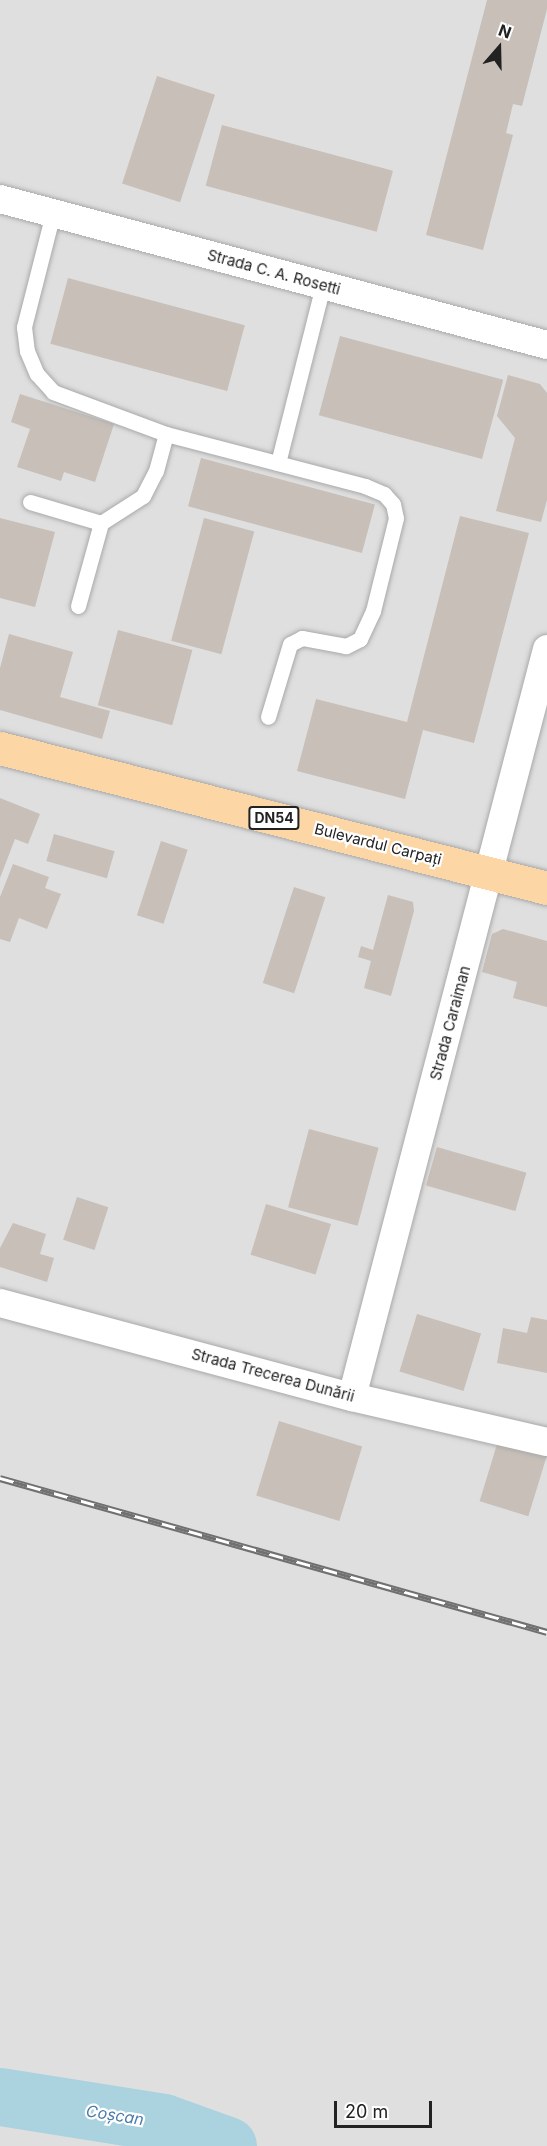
<!DOCTYPE html>
<html>
<head>
<meta charset="utf-8">
<style>
  body { margin:0 }
  #map { position:relative; width:547px; height:2146px; overflow:hidden; background:#f2efe9; font-family:Inter,sans-serif }
  div>[style] { position:absolute }
  [style*='--x'] { left:calc(var(--x)*1px); top:calc(var(--y)*1px); width:calc(var(--w)*1px); rotate:calc(var(--a)*1deg) }
  .residential>* { inset:0; background:#e0dfdf; transform-origin:0 0 }
  .river>* { height:58px; margin:-29px; padding:0 29px; transform-origin:29px; border-radius:29px; background:#aad3df }
  .building>* { inset:0; background:#c7bfb8; transform-origin:0 0 }
  .roads { filter:drop-shadow(0 0 2px #a9a9a9) drop-shadow(0 0 2px #a9a9a9) }
  .service>* { height:15px; margin:-7.5px; padding:0 7.5px; transform-origin:7.5px; border-radius:7.5px; background:#fff }
  .minor>* { height:28px; margin:-14px; padding:0 14px; transform-origin:14px; border-radius:14px; background:#fff }
  .primary>* { height:33px; margin:-16.5px; padding:0 16.5px; transform-origin:16.5px; border-radius:16.5px; background:#fcd6a4 }
  .rail>* { height:7px; margin-top:-3.5px; transform-origin:0; background:repeating-linear-gradient(90deg,#fff 0 14px,#707070 0 28px); box-sizing:border-box; border-block:2px solid #707070 }
  span { translate:-50% -50%; white-space:nowrap; text-align:center; line-height:1.15; -webkit-text-stroke:4.5px #fff; paint-order:stroke }
  .shield-label span { padding:2px 4px; background:#fff; border:2px solid; border-radius:4px; -webkit-text-stroke-width:0 }
  .shield-label { font-size:14px; color:#222; font-weight:700 }
  .street-label { font-size:15px; color:#222 }
  .water-label { font-size:16px; color:#4a7aab; font-style:italic }
  .north { position:absolute; left:469px; top:18px; width:60px; height:60px; -webkit-text-stroke:4px #fff; paint-order:stroke; rotate:20deg; font-size:16px; font-weight:700; line-height:24px; text-align:center; color:#222 }
  .north::after { content:''; display:block; margin:auto; width:21px; height:27px; background:#222; clip-path:polygon(50% 0,100% 100%,50% 72%,0 100%) }
  .scale { position:absolute; left:334px; top:2101px; width:98px; height:27px; box-sizing:border-box; border:3px solid #222; border-top:0; padding-left:8px; font-size:18px; line-height:21px; white-space:nowrap; color:#222; -webkit-text-stroke:4px #fff; paint-order:stroke }
</style>
</head>
<body>
<div id="map">
  <div class="residential">
    <div style="left:0;top:0;width:547px;height:2146px"></div>
  </div>
  <div class="river">
    <div style="--x:0;--y:2097;--w:166;--a:9"></div>
    <div style="--x:164;--y:2123;--w:68;--a:19.8"></div>
  </div>
  <div class="building">
    <div style="clip-path:polygon(487px 0,547px 0,547px 9px,522px 106px,513px 104px,506px 133px,513px 135px,483px 250px,426px 235px)"></div>
    <div style="left:157px;top:76px;width:61px;height:113px;rotate:18deg"></div>
    <div style="left:222px;top:125px;width:177px;height:63px;rotate:15deg"></div>
    <div style="left:68px;top:278px;width:183px;height:68px;rotate:15deg"></div>
    <div style="left:340px;top:336px;width:169px;height:82px;rotate:15deg"></div>
    <div style="clip-path:polygon(508px 375px,540px 384px,547px 393px,547px 500px,541px 522px,496px 511px,515px 438px,497px 416px)"></div>
    <div style="clip-path:polygon(20px 394px,114px 424px,95px 482px,64px 472px,61px 481px,17px 467px,30px 429px,11px 422px)"></div>
    <div style="left:201px;top:458px;width:180px;height:50px;rotate:15deg"></div>
    <div style="clip-path:polygon(460px 516px,529px 533px,474px 743px,423px 730px,405px 799px,297px 771px,316px 699px,407px 722px)"></div>
    <div style="clip-path:polygon(0 518px,55px 532px,35px 607px,0 598px)"></div>
    <div style="left:204px;top:518px;width:52px;height:127px;rotate:15deg"></div>
    <div style="left:118px;top:630px;width:77px;height:78px;rotate:15deg"></div>
    <div style="clip-path:polygon(9px 634px,73px 652px,60px 697px,110px 711px,102px 739px,0 710px,0 668px)"></div>
    <div style="clip-path:polygon(0 798px,40px 814px,28px 844px,15px 839px,0 878px)"></div>
    <div style="left:54px;top:834px;width:63px;height:28px;rotate:16deg"></div>
    <div style="left:161px;top:841px;width:28px;height:78px;rotate:18deg"></div>
    <div style="clip-path:polygon(13px 864px,49px 877px,45px 888px,61px 894px,47px 929px,19px 918px,10px 942px,0 939px,0 897px)"></div>
    <div style="left:294px;top:887px;width:33px;height:101px;rotate:18deg"></div>
    <div style="clip-path:polygon(388px 895px,413px 902px,414px 911px,391px 996px,364px 988px,371px 961px,358px 957px,361px 946px,373px 950px)"></div>
    <div style="clip-path:polygon(503px 929px,547px 941px,547px 1007px,513px 998px,517px 982px,482px 972px,492px 934px)"></div>
    <div style="left:309px;top:1129px;width:72px;height:81px;rotate:15deg"></div>
    <div style="left:437px;top:1147px;width:93px;height:40px;rotate:16deg"></div>
    <div style="left:77px;top:1197px;width:33px;height:45px;rotate:18deg"></div>
    <div style="left:266px;top:1204px;width:68px;height:53px;rotate:17deg"></div>
    <div style="clip-path:polygon(13px 1223px,46px 1234px,40px 1254px,54px 1258px,47px 1282px,0 1267px,0 1248px)"></div>
    <div style="left:417px;top:1314px;width:67px;height:60px;rotate:17deg"></div>
    <div style="clip-path:polygon(531px 1317px,547px 1320px,547px 1373px,497px 1363px,503px 1328px,527px 1333px)"></div>
    <div style="left:279px;top:1421px;width:87px;height:78px;rotate:17deg"></div>
    <div style="left:498px;top:1441px;width:51px;height:63px;rotate:17deg"></div>
  </div>
  <div class="roads">
    <div class="service">
      <div style="--x:53;--y:213;--w:118;--a:104.3"></div>
      <div style="--x:24;--y:327;--w:24;--a:83"></div>
      <div style="--x:27;--y:351;--w:25;--a:67"></div>
      <div style="--x:37;--y:374;--w:24;--a:48"></div>
      <div style="--x:53;--y:392;--w:121;--a:20.4"></div>
      <div style="--x:166;--y:434;--w:206;--a:14.6"></div>
      <div style="--x:365;--y:486;--w:21;--a:23"></div>
      <div style="--x:384;--y:494;--w:13;--a:48"></div>
      <div style="--x:393;--y:504;--w:14;--a:78"></div>
      <div style="--x:396;--y:518;--w:96;--a:103.9"></div>
      <div style="--x:373;--y:611;--w:31;--a:115"></div>
      <div style="--x:360;--y:639;--w:16;--a:153"></div>
      <div style="--x:346;--y:646;--w:45;--a:-169.7"></div>
      <div style="--x:302;--y:638;--w:13;--a:153"></div>
      <div style="--x:290;--y:644;--w:76;--a:106.8"></div>
      <div style="--x:278;--y:463;--w:184;--a:-75.8"></div>
      <div style="--x:30;--y:502;--w:74;--a:16.5"></div>
      <div style="--x:78;--y:606;--w:86;--a:-74.5"></div>
      <div style="--x:101;--y:523;--w:50;--a:-32.7"></div>
      <div style="--x:143;--y:496;--w:28;--a:-63"></div>
      <div style="--x:156;--y:471;--w:38;--a:-75"></div>
    </div>
    <div class="minor">
      <div style="--x:0;--y:199;--w:566;--a:14.94"></div>
      <div style="--x:0;--y:1303;--w:364;--a:15"></div>
      <div style="--x:352;--y:1397;--w:200;--a:13"></div>
      <div style="--x:352;--y:1397;--w:773;--a:-75.39"></div>
    </div>
    <div class="primary">
      <div style="--x:0;--y:748;--w:565;--a:14.36"></div>
    </div>
  </div>
  <div class="rail">
    <div style="--x:0;--y:1478;--w:568;--a:15.72"></div>
  </div>
  <div class="shield-label">
    <span style="left:274px;top:818px">DN54</span>
  </div>
  <div class="street-label">
    <span style="left:274px;top:272px;rotate:15deg">Strada C. A. Rosetti</span>
    <span style="left:378px;top:844px;rotate:14deg">Bulevardul Carpați</span>
    <span style="left:450px;top:1023px;rotate:-75deg">Strada Caraiman</span>
    <span style="left:273px;top:1375px;rotate:15deg">Strada Trecerea Dunării</span>
  </div>
  <div class="water-label">
    <span style="left:115px;top:2115px;rotate:9deg">Coșcan</span>
  </div>
  <div class="north">N</div>
  <div class="scale">20 m</div>
</div>
</body>
</html>
